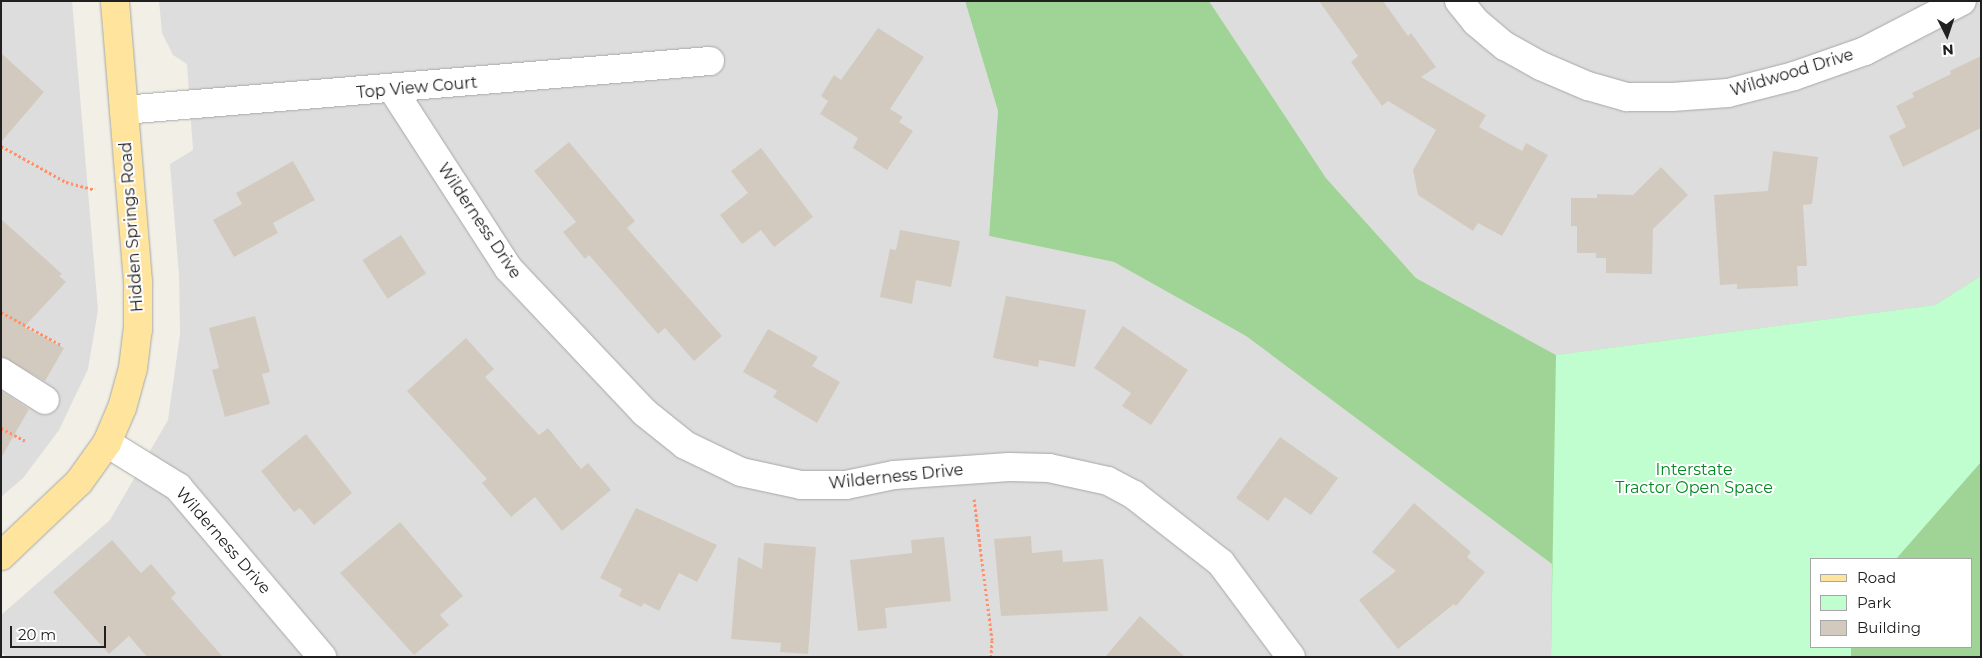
<!DOCTYPE html>
<html>
<head>
<meta charset="utf-8">
<style>
  body { margin:0 }
  #map { position:relative; width:1982px; height:658px; overflow:hidden; background:#f1efe6; font-family:Montserrat,sans-serif }
  div>[style] { position:absolute }
  [style*='--x'] { left:calc(var(--x)*1px); top:calc(var(--y)*1px); width:calc(var(--w)*1px); rotate:calc(var(--a)*1deg) }
  .residential>* { inset:0; background:#dedddd }
  .forest>* { inset:0; background:#a0d497 }
  .park>* { inset:0; background:#c0fecf }
  .building>* { inset:0; background:#d2cabe; transform-origin:0 0 }
  .path>* { height:3px; margin-top:-1.5px; transform-origin:0; background:repeating-linear-gradient(90deg,#ff9069 0 2.5px,transparent 0 5px) }
  .roads { filter:drop-shadow(0 0 1px #a7a7a7) drop-shadow(0 0 1px #a7a7a7) }
  .minor>* { height:28px; margin:-14px; padding:0 14px; transform-origin:14px; border-radius:14px; background:#fff }
  .major>* { height:28px; margin:-14px; padding:0 14px; transform-origin:14px; border-radius:14px; background:#ffe49d }
  span { translate:-50% -50%; white-space:nowrap; text-align:center; line-height:1.15; -webkit-text-stroke:4px #fff; paint-order:stroke }
  .street-label { font-size:16px; color:#202020 }
  .park-label { font-size:16px; color:#038923 }
  .frame { position:absolute; inset:0; border:2px solid #202020; pointer-events:none }
  .legend { position:absolute; left:1810px; top:558px; width:162px; height:90px; box-sizing:border-box; background:#fff; border:1px solid #a6a6a6; margin:0; padding:6px 9px; list-style:none; font-size:15px; color:#202020 }
  .legend li { display:flex; align-items:center; gap:10px; height:25px }
  .legend b { width:25px; border:1px solid #a6a6a6 }
  .north { position:absolute; left:1922px; top:10px; width:50px; height:50px; -webkit-text-stroke:4px #fff; paint-order:stroke; rotate:176deg; font-size:14px; font-weight:700; line-height:20px; text-align:center; color:#202020 }
  .north::after { content:''; display:block; margin:auto; width:18px; height:22px; background:#202020; clip-path:polygon(50% 0,100% 100%,50% 72%,0 100%) }
  .scale { position:absolute; left:10px; top:626px; width:96px; height:22px; box-sizing:border-box; border:2px solid #202020; border-top:0; padding-left:6px; font-size:15px; line-height:18px; white-space:nowrap; color:#202020; -webkit-text-stroke:4px #fff; paint-order:stroke }
</style>
</head>
<body>
<div id="map">
  <div class="residential">
    <div style="clip-path:polygon(1px 1px,72px 1px,98px 310px,88px 369px,59px 430px,23px 478px,1px 497px)"></div>
    <div style="clip-path:polygon(159px 1px,965px 1px,998px 111px,989px 236px,1114px 262px,1246px 336px,1552px 564px,1551px 657px,6px 657px,1px 651px,1px 615px,110px 520px,168px 420px,180px 334px,179px 275px,170px 164px,193px 150px,187px 64px,173px 55px,162px 33px)"></div>
    <div style="clip-path:polygon(1209px 1px,1981px 1px,1981px 276px,1935px 305px,1556px 355px,1416px 278px,1326px 178px)"></div>
  </div>
  <div class="forest">
    <div style="clip-path:polygon(evenodd,965px 1px,1209px 1px,1326px 178px,1416px 278px,1556px 355px,1935px 305px,1981px 276px,1981px 657px,1551px 657px,1552px 564px,1246px 336px,1114px 262px,989px 236px,998px 111px,965px 1px,1811px 559px,1971px 559px,1971px 647px,1811px 647px,1811px 559px)"></div>
  </div>
  <div class="park">
    <div style="clip-path:polygon(1981px 276px,1981px 462px,1896px 559px,1811px 559px,1811px 647px,1851px 647px,1851px 657px,1551px 657px,1556px 355px,1935px 305px)"></div>
  </div>
  <div class="building">
    <div style="clip-path:polygon(1319px 1px,1383px 1px,1408px 36px,1411px 33px,1436px 67px,1421px 77px,1486px 115px,1479px 127px,1522px 151px,1526px 143px,1548px 155px,1502px 236px,1478px 223px,1473px 231px,1418px 195px,1413px 170px,1436px 130px,1388px 101px,1382px 106px,1351px 62px,1358px 56px)"></div>
    <div style="clip-path:polygon(878px 28px,924px 57px,890px 109px,903px 117px,899px 122px,913px 131px,887px 170px,853px 148px,858px 138px,820px 114px,828px 101px,821px 96px,834px 75px,841px 80px)"></div>
    <div style="clip-path:polygon(1px 53px,44px 92px,1px 142px)"></div>
    <div style="clip-path:polygon(1981px 56px,1981px 128px,1903px 167px,1889px 136px,1906px 127px,1896px 106px,1914px 97px,1912px 93px,1951px 74px,1950px 71px)"></div>
    <div style="clip-path:polygon(569px 142px,635px 221px,627px 228px,722px 336px,694px 361px,665px 328px,658px 334px,589px 255px,585px 259px,563px 232px,576px 222px,534px 171px)"></div>
    <div style="clip-path:polygon(761px 148px,813px 217px,774px 247px,761px 230px,742px 244px,720px 215px,748px 193px,731px 171px)"></div>
    <div style="clip-path:polygon(1773px 151px,1818px 157px,1812px 204px,1803px 205px,1807px 266px,1797px 266px,1798px 286px,1737px 289px,1737px 284px,1720px 285px,1714px 195px,1768px 191px)"></div>
    <div style="clip-path:polygon(293px 161px,315px 200px,273px 223px,278px 233px,234px 257px,213px 220px,242px 204px,236px 193px)"></div>
    <div style="clip-path:polygon(1661px 167px,1688px 195px,1653px 229px,1652px 274px,1606px 273px,1606px 258px,1596px 258px,1596px 253px,1577px 253px,1577px 226px,1571px 226px,1571px 198px,1597px 198px,1597px 194px,1633px 195px)"></div>
    <div style="clip-path:polygon(1px 219px,62px 274px,59px 276px,66px 282px,24px 327px,64px 348px,45px 381px,1px 356px)"></div>
    <div style="clip-path:polygon(900px 230px,960px 241px,951px 287px,916px 280px,912px 304px,880px 297px,890px 249px,896px 250px)"></div>
    <div style="left:401px;top:235px;width:46px;height:46px;rotate:57deg"></div>
    <div style="clip-path:polygon(1006px 296px,1086px 310px,1075px 367px,1039px 360px,1038px 367px,993px 358px)"></div>
    <div style="clip-path:polygon(255px 316px,270px 372px,262px 374px,270px 404px,225px 417px,212px 370px,219px 368px,209px 328px)"></div>
    <div style="clip-path:polygon(1123px 326px,1188px 370px,1151px 425px,1122px 406px,1131px 393px,1094px 368px)"></div>
    <div style="clip-path:polygon(768px 329px,818px 357px,812px 366px,840px 382px,817px 423px,773px 397px,777px 391px,743px 372px)"></div>
    <div style="clip-path:polygon(466px 338px,494px 369px,485px 377px,539px 435px,548px 428px,581px 469px,588px 463px,611px 490px,562px 531px,535px 497px,511px 517px,482px 483px,487px 479px,407px 391px)"></div>
    <div style="clip-path:polygon(1px 391px,29px 409px,1px 458px)"></div>
    <div style="clip-path:polygon(306px 434px,352px 493px,314px 525px,300px 508px,294px 512px,261px 471px)"></div>
    <div style="clip-path:polygon(1280px 437px,1338px 478px,1311px 515px,1285px 497px,1268px 521px,1236px 498px)"></div>
    <div style="clip-path:polygon(1414px 503px,1471px 552px,1467px 557px,1485px 572px,1456px 606px,1454px 604px,1398px 649px,1359px 600px,1396px 571px,1372px 552px)"></div>
    <div style="clip-path:polygon(636px 508px,717px 545px,697px 582px,679px 573px,659px 611px,644px 603px,641px 607px,619px 596px,622px 589px,600px 578px)"></div>
    <div style="clip-path:polygon(400px 522px,463px 596px,440px 615px,449px 625px,414px 655px,340px 573px)"></div>
    <div style="clip-path:polygon(1031px 536px,1032px 553px,1062px 550px,1063px 562px,1103px 559px,1108px 611px,1001px 616px,994px 539px)"></div>
    <div style="clip-path:polygon(944px 537px,951px 601px,885px 608px,887px 628px,858px 631px,850px 560px,912px 553px,911px 540px)"></div>
    <div style="clip-path:polygon(112px 540px,141px 573px,151px 564px,176px 593px,171px 598px,223px 657px,147px 657px,129px 636px,109px 654px,53px 592px)"></div>
    <div style="clip-path:polygon(764px 543px,816px 547px,808px 654px,780px 652px,781px 643px,731px 639px,738px 557px,762px 569px)"></div>
    <div style="clip-path:polygon(1140px 616px,1185px 657px,1105px 657px)"></div>
  </div>
  <div class="path">
    <div style="--x:1;--y:146;--w:74;--a:29"></div>
    <div style="--x:66;--y:182;--w:30;--a:15"></div>
    <div style="--x:1;--y:312;--w:68;--a:28.8"></div>
    <div style="--x:1;--y:428;--w:27;--a:28"></div>
    <div style="--x:974;--y:499;--w:142;--a:82.7"></div>
    <div style="--x:992;--y:640;--w:17;--a:93"></div>
  </div>
  <div class="roads">
    <div class="minor">
      <div style="--x:1459;--y:1;--w:27;--a:51"></div>
      <div style="--x:1476;--y:22;--w:38;--a:40"></div>
      <div style="--x:1505;--y:46;--w:41;--a:29.1"></div>
      <div style="--x:1541;--y:66;--w:51;--a:23.1"></div>
      <div style="--x:1588;--y:86;--w:41;--a:15.8"></div>
      <div style="--x:1627;--y:97;--w:45;--a:0"></div>
      <div style="--x:1672;--y:97;--w:56;--a:-4.1"></div>
      <div style="--x:1728;--y:93;--w:68;--a:-14.4"></div>
      <div style="--x:1794;--y:76;--w:75;--a:-19.4"></div>
      <div style="--x:1865;--y:51;--w:109;--a:-27.3"></div>
      <div style="--x:393;--y:90;--w:212;--a:57.1"></div>
      <div style="--x:508;--y:268;--w:198;--a:46.6"></div>
      <div style="--x:644;--y:412;--w:53;--a:38.8"></div>
      <div style="--x:685;--y:445;--w:62;--a:25.7"></div>
      <div style="--x:741;--y:472;--w:61;--a:12.2"></div>
      <div style="--x:801;--y:485;--w:45;--a:0"></div>
      <div style="--x:846;--y:485;--w:49;--a:-11.8"></div>
      <div style="--x:894;--y:475;--w:115;--a:-4"></div>
      <div style="--x:1009;--y:467;--w:40;--a:1.4"></div>
      <div style="--x:1049;--y:468;--w:60;--a:12.4"></div>
      <div style="--x:1108;--y:481;--w:30;--a:28"></div>
      <div style="--x:1134;--y:495;--w:110;--a:38"></div>
      <div style="--x:1221;--y:563;--w:117;--a:53.3"></div>
      <div style="--x:124;--y:110;--w:588;--a:-4.78"></div>
      <div style="--x:1;--y:372;--w:52;--a:32.5"></div>
      <div style="--x:107;--y:443;--w:84;--a:31.8"></div>
      <div style="--x:178;--y:487;--w:223;--a:49.7"></div>
    </div>
    <div class="major">
      <div style="--x:1;--y:556;--w:108;--a:-43.5"></div>
      <div style="--x:79;--y:482;--w:48;--a:-54.3"></div>
      <div style="--x:107;--y:443;--w:38;--a:-67"></div>
      <div style="--x:122;--y:408;--w:41;--a:-74.6"></div>
      <div style="--x:133;--y:368;--w:38;--a:-83"></div>
      <div style="--x:138;--y:330;--w:48;--a:-90"></div>
      <div style="--x:138;--y:282;--w:282;--a:-94.7"></div>
    </div>
  </div>
  <div class="street-label">
    <span style="left:1792px;top:73px;rotate:-17deg">Wildwood Drive</span>
    <span style="left:417px;top:88px;rotate:-5deg">Top View Court</span>
    <span style="left:479px;top:221px;rotate:56deg">Wilderness Drive</span>
    <span style="left:132px;top:227px;rotate:-94deg">Hidden Springs Road</span>
    <span style="left:896px;top:477px;rotate:-6deg">Wilderness Drive</span>
    <span style="left:223px;top:541px;rotate:49deg">Wilderness Drive</span>
  </div>
  <div class="park-label">
    <span style="left:1694px;top:479px">Interstate<br>Tractor Open Space</span>
  </div>
  <div class="frame"></div>
  <ul class="legend">
  <li><b style="height:6px;background:#ffe49d"></b>Road</li>
  <li><b style="height:14px;background:#c0fecf"></b>Park</li>
  <li><b style="height:14px;background:#d2cabe"></b>Building</li>
  </ul>
  <div class="north">N</div>
  <div class="scale">20 m</div>
</div>
</body>
</html>
